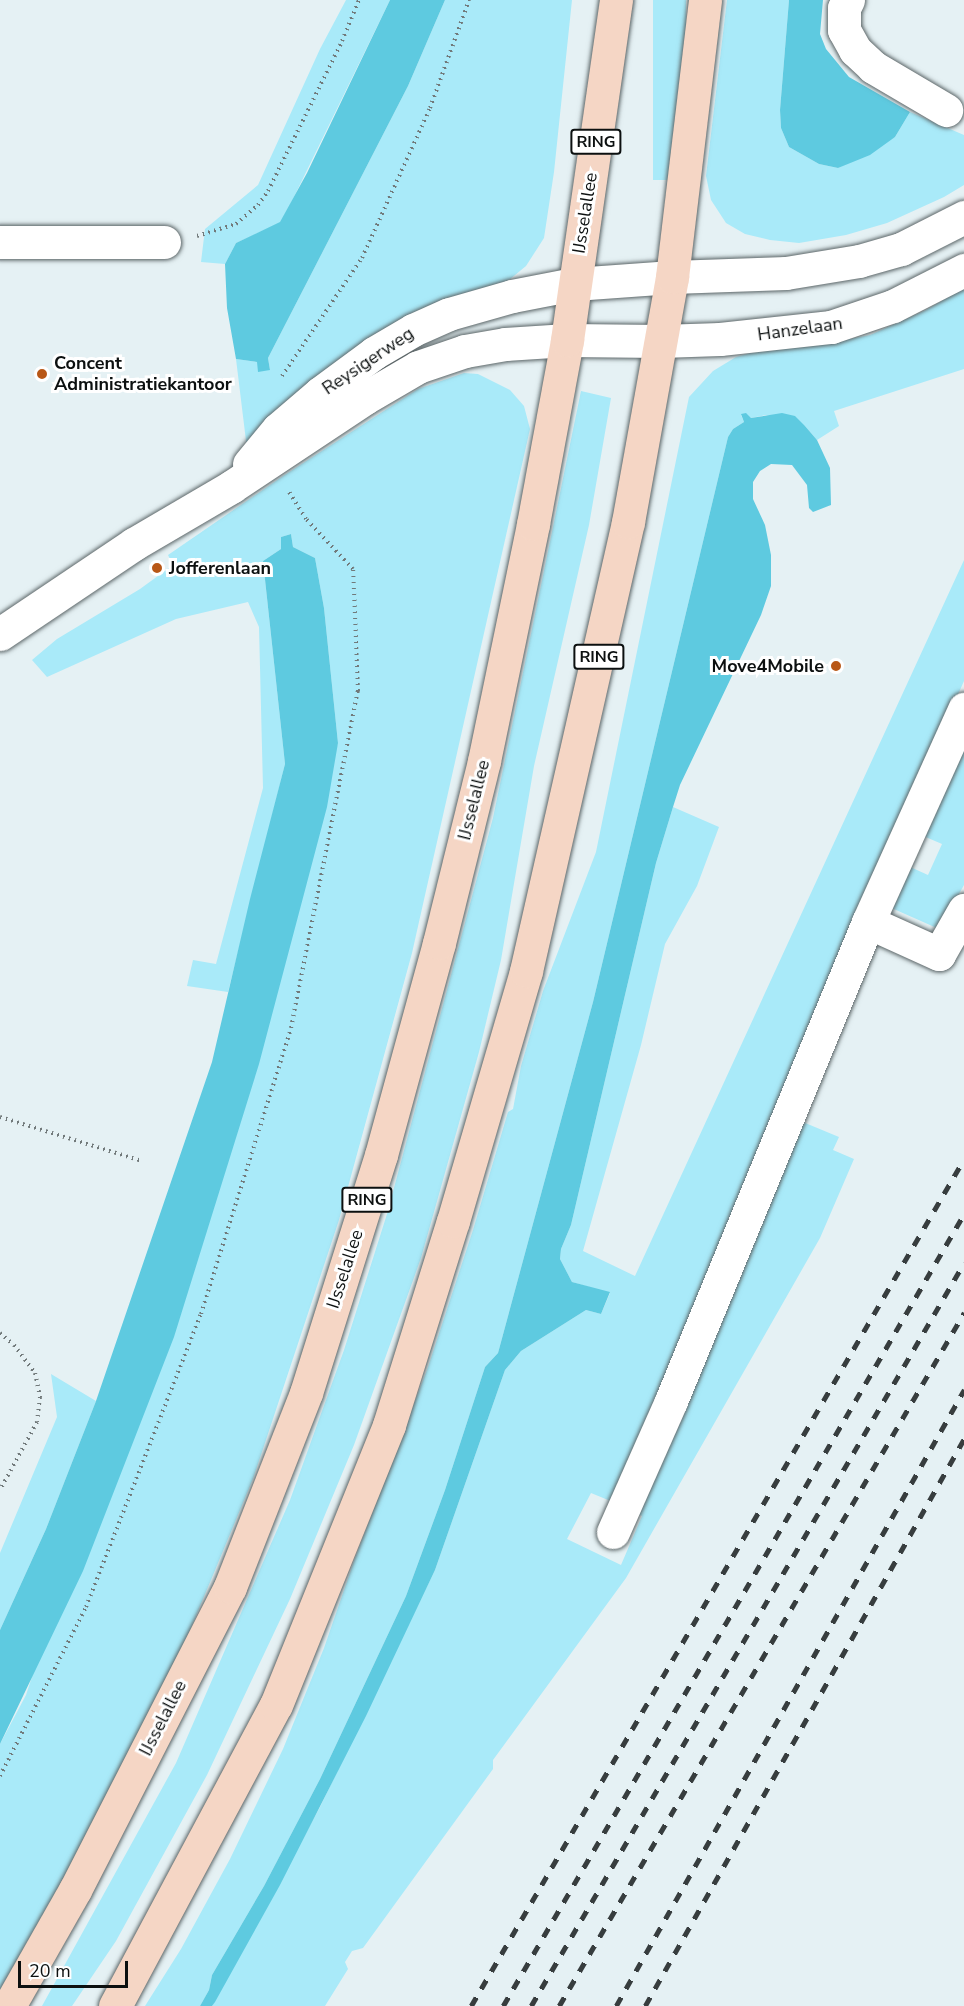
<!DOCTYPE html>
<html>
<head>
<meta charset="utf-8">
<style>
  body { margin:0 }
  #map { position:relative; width:964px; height:2006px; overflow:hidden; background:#e5f1f4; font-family:"Nunito Sans",sans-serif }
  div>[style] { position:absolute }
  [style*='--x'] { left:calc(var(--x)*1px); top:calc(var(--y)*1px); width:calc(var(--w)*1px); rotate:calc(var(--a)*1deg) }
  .green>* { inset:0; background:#a9eaf9; transform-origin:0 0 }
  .water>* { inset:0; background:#5ecae0 }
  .path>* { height:4px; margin-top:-2px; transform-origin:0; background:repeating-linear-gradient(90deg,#71797a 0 1.5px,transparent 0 6px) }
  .roads { filter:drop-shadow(0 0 2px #5c6668) drop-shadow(0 0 2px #5c6668) }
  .minor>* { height:33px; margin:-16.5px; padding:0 16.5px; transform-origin:16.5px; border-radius:16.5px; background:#fff }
  .major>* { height:33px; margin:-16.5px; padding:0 16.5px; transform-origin:16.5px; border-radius:16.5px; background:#f5d6c5 }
  .rail>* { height:4.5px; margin-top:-2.25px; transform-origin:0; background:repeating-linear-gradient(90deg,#373d3e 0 10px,transparent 0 20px) }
  .dots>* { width:16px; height:16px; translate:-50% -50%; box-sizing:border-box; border:3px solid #fff; border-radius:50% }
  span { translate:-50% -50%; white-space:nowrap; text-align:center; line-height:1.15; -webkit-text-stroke:6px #fff; paint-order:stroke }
  .shield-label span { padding:2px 4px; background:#fff; border:2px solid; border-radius:4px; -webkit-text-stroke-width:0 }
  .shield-label { font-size:16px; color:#0c1010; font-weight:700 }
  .street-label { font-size:18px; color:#0c1010 }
  .poi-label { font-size:18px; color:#0c1010; font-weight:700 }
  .left { translate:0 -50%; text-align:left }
  .right { translate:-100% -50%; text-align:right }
  .scale { position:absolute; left:18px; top:1961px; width:110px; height:27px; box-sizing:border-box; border:3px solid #0c1010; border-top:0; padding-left:8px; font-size:18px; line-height:21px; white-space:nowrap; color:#0c1010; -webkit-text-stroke:4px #fff; paint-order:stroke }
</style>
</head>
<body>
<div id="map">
  <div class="green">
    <div style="clip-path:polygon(346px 0,390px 0,291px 203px,280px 223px,236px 243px,225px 264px,201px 262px,205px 229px,258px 185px,320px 49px)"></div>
    <div style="clip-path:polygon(445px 0,572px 0,554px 172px,544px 238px,526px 266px,499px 288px,247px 449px,236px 359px,257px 362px,270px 370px,268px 358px,408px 86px)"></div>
    <div style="left:653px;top:0;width:33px;height:180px"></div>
    <div style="clip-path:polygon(727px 0,789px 0,780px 110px,781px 128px,789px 147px,819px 164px,838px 168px,895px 137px,910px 112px,964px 135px,964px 185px,944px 197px,887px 223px,846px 235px,799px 243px,770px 240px,745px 234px,726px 223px,711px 200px,706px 176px)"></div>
    <div style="clip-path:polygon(964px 288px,964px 369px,834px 411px,839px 426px,817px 440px,805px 426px,766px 415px,751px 418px,741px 415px,744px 422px,733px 429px,728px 437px,593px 1002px,498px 1353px,485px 1367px,445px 1490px,406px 1596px,320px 1779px,264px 1886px,212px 1975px,209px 1990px,200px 2006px,145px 2006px,181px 1949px,230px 1859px,283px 1749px,324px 1648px,354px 1561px,428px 1367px,473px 1230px,508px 1112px,513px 1109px,521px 1066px,543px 991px,596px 852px,689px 397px,713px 371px,736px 357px,757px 351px,839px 341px,870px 335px,926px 310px)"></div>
    <div style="clip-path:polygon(464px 373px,478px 374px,510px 390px,524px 406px,530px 429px,412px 953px,339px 1220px,253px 1479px,168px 1683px,0 2001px,0 1744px,26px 1695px,338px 743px,324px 608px,315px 558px,293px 547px,291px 534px,281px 537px,281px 549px,263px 561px,285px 764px,228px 992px,187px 986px,193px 960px,216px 964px,263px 788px,259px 627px,248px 602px,176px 619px,47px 677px,32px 660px,57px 639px,140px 589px,173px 565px,168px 555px,283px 476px,418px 389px)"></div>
    <div style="clip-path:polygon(581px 391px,611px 398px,589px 525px,534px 766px,501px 960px,479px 1052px,421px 1258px,354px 1445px,290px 1599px,207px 1775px,116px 1941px,72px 2006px,42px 2006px,176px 1763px,290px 1500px,344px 1350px,387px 1214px,493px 818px)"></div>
    <div style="clip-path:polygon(964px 560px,964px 681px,784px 1085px,613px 1502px,591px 1493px,567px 1539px,621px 1565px,642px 1516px,634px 1512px,798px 1120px,839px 1137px,833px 1150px,854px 1159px,820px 1238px,626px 1578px,493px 1760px,493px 1769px,363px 1948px,352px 1951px,345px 1962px,348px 1969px,325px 2006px,212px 2006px,320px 1807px,435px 1570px,505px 1370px,521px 1351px,586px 1310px,601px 1314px,610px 1293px,572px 1282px,560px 1259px,561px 1249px,571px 1225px,656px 863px,673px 807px,719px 827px,697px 886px,665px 944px,641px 1045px,583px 1251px,635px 1276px)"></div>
    <div style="clip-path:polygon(964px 740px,964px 885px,939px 929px,887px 906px,908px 866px,928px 875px,942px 844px,921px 835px)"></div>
    <div style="clip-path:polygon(51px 1374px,96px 1401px,46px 1529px,0 1630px,0 1553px,57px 1417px)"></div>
  </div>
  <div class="water">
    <div style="clip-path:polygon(390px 0,445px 0,408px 86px,268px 358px,270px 370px,258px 372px,257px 362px,236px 359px,227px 308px,225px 264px,236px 243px,280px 222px,307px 173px)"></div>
    <div style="clip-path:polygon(789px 0,823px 0,820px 34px,826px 49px,849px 77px,910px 112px,895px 137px,870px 155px,838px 168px,819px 164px,789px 147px,781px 128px,780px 110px)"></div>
    <div style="clip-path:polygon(746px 413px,751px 418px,782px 413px,795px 416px,805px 426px,817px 440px,830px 468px,831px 505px,813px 512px,809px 508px,807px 485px,792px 465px,771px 464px,760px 471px,753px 482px,753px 499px,765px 525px,771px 555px,771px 586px,761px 615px,680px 785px,673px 807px,656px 863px,571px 1225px,561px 1249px,560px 1259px,572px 1282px,610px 1292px,601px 1314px,586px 1310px,521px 1351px,505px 1370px,435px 1570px,366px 1716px,280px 1885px,215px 2002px,212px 2006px,200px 2006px,209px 1990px,212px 1975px,264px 1886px,320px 1779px,406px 1596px,445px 1490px,485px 1367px,498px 1353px,593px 1002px,728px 437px,733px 429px,744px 422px,741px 414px)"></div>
    <div style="clip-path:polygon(291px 534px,293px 547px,315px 558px,324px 608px,338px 743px,327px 807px,259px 1064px,174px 1337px,83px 1571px,0 1744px,0 1630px,46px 1529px,96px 1401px,212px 1062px,250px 899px,285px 764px,263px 561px,281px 549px,281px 537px)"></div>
  </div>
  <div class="path">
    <div style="--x:197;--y:236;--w:41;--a:-17.1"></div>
    <div style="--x:236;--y:224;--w:29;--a:-41"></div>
    <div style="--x:258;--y:205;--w:17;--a:-54"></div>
    <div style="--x:268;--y:191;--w:167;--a:-63.7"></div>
    <div style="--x:342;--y:41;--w:44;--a:-67.5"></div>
    <div style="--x:282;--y:376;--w:143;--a:-55.9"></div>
    <div style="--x:362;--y:258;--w:165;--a:-65.6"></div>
    <div style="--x:430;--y:108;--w:115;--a:-70.1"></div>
    <div style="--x:0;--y:1117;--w:149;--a:17.2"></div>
    <div style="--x:0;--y:1333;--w:18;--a:41"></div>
    <div style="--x:14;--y:1345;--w:35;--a:53"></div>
    <div style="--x:35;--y:1373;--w:25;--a:78"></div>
    <div style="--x:40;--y:1397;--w:25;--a:97"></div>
    <div style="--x:37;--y:1422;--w:77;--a:118.6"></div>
    <div style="--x:0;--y:1776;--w:190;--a:-63"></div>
    <div style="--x:86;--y:1607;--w:315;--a:-68.6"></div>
    <div style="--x:201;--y:1314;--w:300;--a:-72.5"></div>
    <div style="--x:291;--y:1028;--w:344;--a:-78.8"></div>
    <div style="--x:358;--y:691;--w:122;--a:-92.3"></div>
    <div style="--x:353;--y:569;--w:69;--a:-133.2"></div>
    <div style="--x:306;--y:519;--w:32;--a:-122"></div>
  </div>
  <div class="roads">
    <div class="minor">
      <div style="--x:848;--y:0;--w:9;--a:117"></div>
      <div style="--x:844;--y:8;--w:22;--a:90"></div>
      <div style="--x:844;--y:30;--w:23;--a:61"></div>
      <div style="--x:855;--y:50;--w:25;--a:43"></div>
      <div style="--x:873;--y:67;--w:85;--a:30.5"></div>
      <div style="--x:0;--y:242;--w:164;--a:0"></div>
      <div style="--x:249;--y:464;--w:45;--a:-50.4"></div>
      <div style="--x:278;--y:429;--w:55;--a:-40.6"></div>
      <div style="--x:320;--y:393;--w:67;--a:-36.5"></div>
      <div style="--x:374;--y:353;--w:45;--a:-30.5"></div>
      <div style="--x:413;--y:330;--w:39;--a:-24"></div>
      <div style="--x:449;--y:314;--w:66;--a:-15.9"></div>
      <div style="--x:512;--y:296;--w:63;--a:-11"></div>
      <div style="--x:574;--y:284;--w:98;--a:-4.1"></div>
      <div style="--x:672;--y:277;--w:114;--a:-2"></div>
      <div style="--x:786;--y:273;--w:74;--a:-9.3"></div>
      <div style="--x:859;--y:261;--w:44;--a:-15.9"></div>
      <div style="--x:901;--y:249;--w:71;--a:-26.9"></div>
      <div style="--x:0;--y:634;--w:161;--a:-33.9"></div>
      <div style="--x:134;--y:544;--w:113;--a:-30.4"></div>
      <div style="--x:231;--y:487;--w:161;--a:-33.6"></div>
      <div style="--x:365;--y:398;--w:61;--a:-30.3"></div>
      <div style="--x:418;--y:367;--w:50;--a:-18.8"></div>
      <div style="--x:465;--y:351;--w:41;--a:-9.9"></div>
      <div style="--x:505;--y:344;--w:62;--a:-3.7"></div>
      <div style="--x:567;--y:340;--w:94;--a:0.6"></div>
      <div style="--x:661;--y:341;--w:59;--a:-1.9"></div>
      <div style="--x:720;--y:339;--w:112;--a:-6.2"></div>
      <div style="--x:831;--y:327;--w:65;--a:-18.7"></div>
      <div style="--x:893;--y:306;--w:80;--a:-26.9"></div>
      <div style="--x:868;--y:922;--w:78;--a:24.3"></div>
      <div style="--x:939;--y:954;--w:51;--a:-60.4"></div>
      <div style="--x:613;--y:1532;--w:143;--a:-66.1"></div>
      <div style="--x:671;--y:1401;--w:518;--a:-67.64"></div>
      <div style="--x:868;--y:922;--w:234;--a:-65.7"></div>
    </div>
    <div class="major">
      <div style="--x:9;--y:2006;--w:133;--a:-60.4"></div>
      <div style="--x:75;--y:1890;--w:340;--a:-62.9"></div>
      <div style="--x:230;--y:1587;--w:208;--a:-68.6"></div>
      <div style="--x:306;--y:1393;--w:250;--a:-72.5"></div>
      <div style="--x:381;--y:1155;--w:220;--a:-74.7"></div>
      <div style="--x:439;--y:943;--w:187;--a:-76.1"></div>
      <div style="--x:484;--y:761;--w:242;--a:-78.3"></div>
      <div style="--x:533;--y:524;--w:187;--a:-79.5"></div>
      <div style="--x:567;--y:340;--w:344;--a:-81.8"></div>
      <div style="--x:115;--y:2006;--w:341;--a:-61.9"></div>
      <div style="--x:276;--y:1705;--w:302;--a:-68"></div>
      <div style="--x:389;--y:1425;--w:214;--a:-72.6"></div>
      <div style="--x:453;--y:1221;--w:260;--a:-73.7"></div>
      <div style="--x:526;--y:971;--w:460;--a:-77.2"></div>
      <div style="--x:628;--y:522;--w:249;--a:-79.8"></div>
      <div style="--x:672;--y:277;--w:279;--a:-83.2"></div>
    </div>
  </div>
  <div class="rail">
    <div style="--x:471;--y:2006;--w:980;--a:-59.8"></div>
    <div style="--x:503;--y:2006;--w:916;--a:-59.8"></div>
    <div style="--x:531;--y:2006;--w:860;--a:-59.77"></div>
    <div style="--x:559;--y:2006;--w:803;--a:-59.7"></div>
    <div style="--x:616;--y:2006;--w:708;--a:-60.54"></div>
    <div style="--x:645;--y:2006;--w:651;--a:-60.64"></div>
  </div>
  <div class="dots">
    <div style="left:42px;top:374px;background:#b85716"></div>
    <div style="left:157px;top:568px;background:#b85716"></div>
    <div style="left:836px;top:666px;background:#b85716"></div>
  </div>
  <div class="shield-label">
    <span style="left:596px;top:142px">RING</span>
    <span style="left:599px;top:657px">RING</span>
    <span style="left:367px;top:1200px">RING</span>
  </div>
  <div class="street-label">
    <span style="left:585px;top:213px;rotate:-81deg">IJsselallee</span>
    <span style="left:800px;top:329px;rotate:-8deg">Hanzelaan</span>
    <span style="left:368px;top:361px;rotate:-34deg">Reysigerweg</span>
    <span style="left:474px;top:800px;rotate:-76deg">IJsselallee</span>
    <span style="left:345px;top:1269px;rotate:-72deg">IJsselallee</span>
    <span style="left:163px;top:1718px;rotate:-63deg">IJsselallee</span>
  </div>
  <div class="poi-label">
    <span class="left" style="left:54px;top:374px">Concent<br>Administratiekantoor</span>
    <span class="left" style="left:169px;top:568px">Jofferenlaan</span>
    <span class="right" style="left:824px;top:666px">Move4Mobile</span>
  </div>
  <div class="scale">20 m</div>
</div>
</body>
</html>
